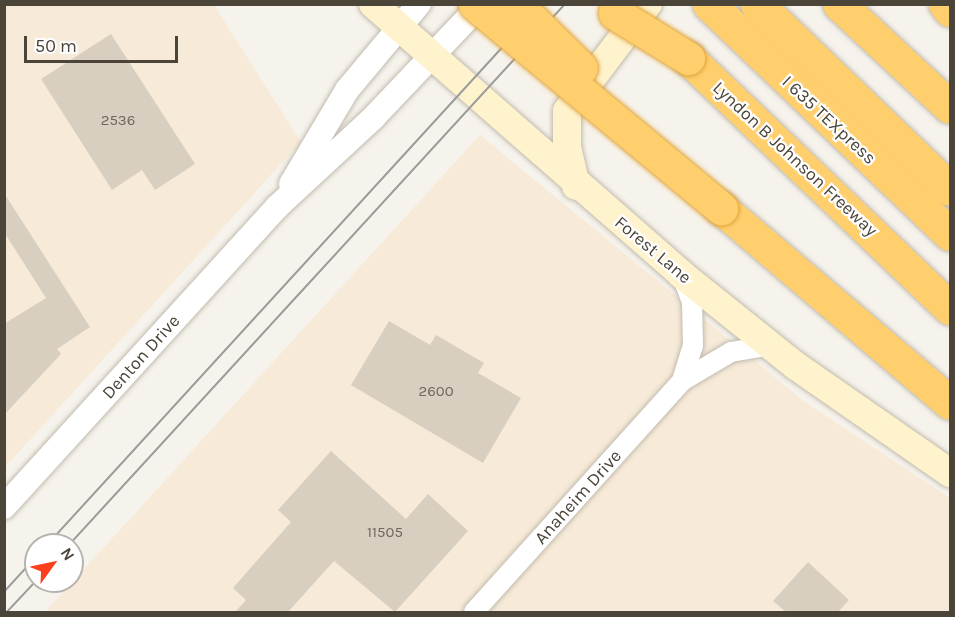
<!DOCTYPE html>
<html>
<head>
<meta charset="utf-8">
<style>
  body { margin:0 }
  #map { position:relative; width:955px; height:617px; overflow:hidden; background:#f6f3ec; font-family:Karla,sans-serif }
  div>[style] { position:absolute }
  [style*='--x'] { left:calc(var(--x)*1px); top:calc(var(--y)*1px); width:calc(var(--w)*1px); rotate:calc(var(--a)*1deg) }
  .commercial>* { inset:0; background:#f7ead8 }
  .building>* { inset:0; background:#d8cfc1 }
  .roads { filter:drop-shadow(0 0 2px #c2bbae) drop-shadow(0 0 2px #c2bbae) }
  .minor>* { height:20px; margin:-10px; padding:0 10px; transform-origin:10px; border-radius:10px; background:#fff }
  .tertiary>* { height:24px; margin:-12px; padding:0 12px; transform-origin:12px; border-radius:12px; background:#fff }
  .secondary>* { height:28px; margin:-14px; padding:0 14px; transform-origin:14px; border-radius:14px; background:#fff3cd }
  .motorway>* { height:33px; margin:-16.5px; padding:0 16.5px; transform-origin:16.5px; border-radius:16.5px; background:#ffcf6e }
  .tram>* { height:1.5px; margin:-0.75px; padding:0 0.75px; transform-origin:0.75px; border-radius:0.75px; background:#9a9a9a }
  .bridges { filter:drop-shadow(0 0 2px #e0a43c) drop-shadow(0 0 2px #e0a43c) }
  .motorway-bridge>* { height:33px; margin:-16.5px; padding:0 16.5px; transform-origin:16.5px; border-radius:16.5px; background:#ffcf6e }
  span { translate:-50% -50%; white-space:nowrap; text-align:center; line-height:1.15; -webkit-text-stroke:4.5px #fff; paint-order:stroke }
  .number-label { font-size:15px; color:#6e675b }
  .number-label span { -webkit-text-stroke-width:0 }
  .street-label { font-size:18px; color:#4b4439 }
  .frame { position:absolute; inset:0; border:6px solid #4b4439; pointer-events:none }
  .north { position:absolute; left:24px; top:533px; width:60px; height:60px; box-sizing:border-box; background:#fff; border:2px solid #b7b4b0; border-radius:50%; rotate:57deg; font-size:16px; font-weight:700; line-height:24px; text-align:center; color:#4b4439 }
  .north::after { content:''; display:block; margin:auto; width:21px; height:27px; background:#fc3f1d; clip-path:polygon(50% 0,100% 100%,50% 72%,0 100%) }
  .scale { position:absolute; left:24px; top:36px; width:154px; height:27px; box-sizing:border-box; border:3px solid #4b4439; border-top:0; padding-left:8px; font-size:18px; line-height:21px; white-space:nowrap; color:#4b4439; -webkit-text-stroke:4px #fff; paint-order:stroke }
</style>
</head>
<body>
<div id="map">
  <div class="commercial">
    <div style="clip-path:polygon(5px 5px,214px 5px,301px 142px,5px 467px)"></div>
    <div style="clip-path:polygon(480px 135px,805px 402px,950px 498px,950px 612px,45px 612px)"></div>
  </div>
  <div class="building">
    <div style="clip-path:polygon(111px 34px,195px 164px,155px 190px,142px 170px,112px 190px,41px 79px)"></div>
    <div style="clip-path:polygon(4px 193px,90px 327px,57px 349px,61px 354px,4px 415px,4px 324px,46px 298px,4px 232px)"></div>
    <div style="clip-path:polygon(389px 321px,430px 345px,436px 335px,484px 363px,478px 373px,521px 398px,483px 463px,351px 385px)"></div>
    <div style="clip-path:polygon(331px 451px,406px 519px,428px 494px,468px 531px,395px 612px,334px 561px,288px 612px,235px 612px,246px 600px,233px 588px,291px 522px,278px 510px)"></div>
    <div style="clip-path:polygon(808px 562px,849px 600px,838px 612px,786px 612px,773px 601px)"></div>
  </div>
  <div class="roads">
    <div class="minor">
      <div style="--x:682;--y:381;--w:37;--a:-73"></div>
      <div style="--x:693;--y:346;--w:44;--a:-91.3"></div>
      <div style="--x:692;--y:302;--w:28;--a:-111"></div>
      <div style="--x:474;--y:612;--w:311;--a:-48"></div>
      <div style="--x:682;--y:381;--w:57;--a:-30.6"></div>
      <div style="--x:731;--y:352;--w:40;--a:-10"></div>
    </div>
    <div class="tertiary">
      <div style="--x:291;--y:184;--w:109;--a:-59.2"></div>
      <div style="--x:347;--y:90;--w:112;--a:-50.1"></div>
      <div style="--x:4;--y:507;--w:406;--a:-47.7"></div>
      <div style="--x:277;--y:207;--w:131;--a:-42.8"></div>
      <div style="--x:373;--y:118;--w:157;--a:-46.5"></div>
    </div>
    <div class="secondary">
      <div style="--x:373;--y:4;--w:410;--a:41.2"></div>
      <div style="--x:681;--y:274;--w:147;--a:38.7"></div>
      <div style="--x:796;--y:366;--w:188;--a:34.8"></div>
      <div style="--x:576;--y:186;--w:39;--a:-103"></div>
      <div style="--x:567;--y:148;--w:37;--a:-90"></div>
      <div style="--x:567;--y:111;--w:134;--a:-52.9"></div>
    </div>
    <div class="motorway">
      <div style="--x:709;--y:4;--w:333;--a:43.7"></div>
      <div style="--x:757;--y:4;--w:267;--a:43.8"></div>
      <div style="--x:839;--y:4;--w:151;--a:42.9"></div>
      <div style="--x:945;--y:4;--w:8;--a:50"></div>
      <div style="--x:688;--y:58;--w:362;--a:43.7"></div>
      <div style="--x:721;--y:208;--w:301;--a:40.4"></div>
    </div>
  </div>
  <div class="tram">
    <div style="--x:47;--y:545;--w:733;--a:-47.54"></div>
    <div style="--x:69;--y:545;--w:734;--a:-47.48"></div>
    <div style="--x:4;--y:592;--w:47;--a:-47.6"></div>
    <div style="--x:7;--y:612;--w:42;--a:-46.9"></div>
  </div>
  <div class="bridges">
    <div class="motorway-bridge">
      <div style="--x:475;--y:4;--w:320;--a:39.7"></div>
      <div style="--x:516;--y:4;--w:91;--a:44.6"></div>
      <div style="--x:615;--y:13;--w:86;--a:31.7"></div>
    </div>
  </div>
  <div class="number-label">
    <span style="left:118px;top:121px">2536</span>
    <span style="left:436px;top:392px">2600</span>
    <span style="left:385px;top:533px">11505</span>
  </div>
  <div class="street-label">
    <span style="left:829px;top:120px;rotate:43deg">I 635 TEXpress</span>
    <span style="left:795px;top:159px;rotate:43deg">Lyndon B Johnson Freeway</span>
    <span style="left:653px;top:250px;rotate:40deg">Forest Lane</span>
    <span style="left:141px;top:357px;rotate:-48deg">Denton Drive</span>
    <span style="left:578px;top:497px;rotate:-48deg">Anaheim Drive</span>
  </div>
  <div class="frame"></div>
  <div class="north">N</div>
  <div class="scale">50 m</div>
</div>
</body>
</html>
